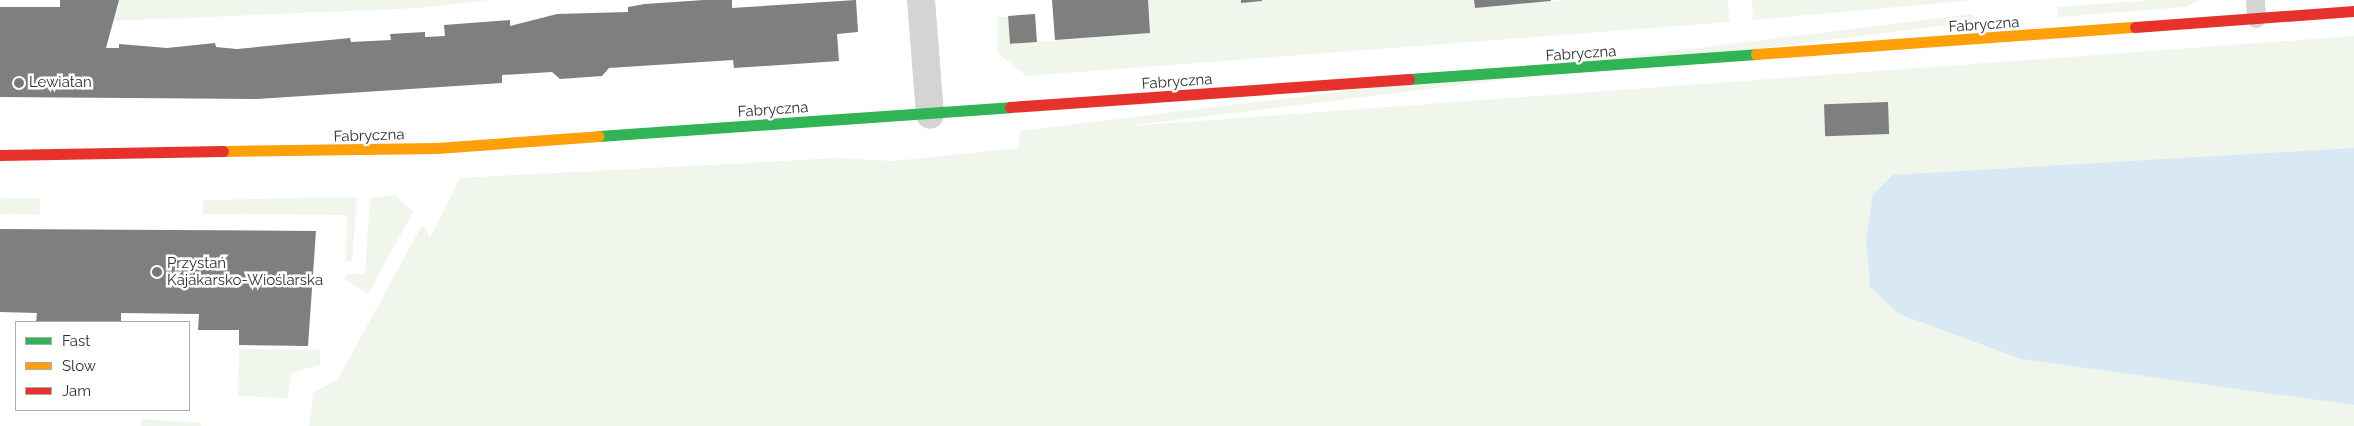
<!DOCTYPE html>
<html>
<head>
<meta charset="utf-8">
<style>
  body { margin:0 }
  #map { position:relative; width:2354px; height:426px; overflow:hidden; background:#fff; font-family:Raleway,sans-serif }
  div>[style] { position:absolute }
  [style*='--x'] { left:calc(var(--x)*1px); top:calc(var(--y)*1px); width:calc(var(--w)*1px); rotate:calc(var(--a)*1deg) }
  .green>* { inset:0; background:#f1f6ec; transform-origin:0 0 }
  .water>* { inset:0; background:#d9e9f4 }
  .building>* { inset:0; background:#7f7f7f; transform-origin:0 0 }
  .lane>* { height:19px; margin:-9.5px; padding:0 9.5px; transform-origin:9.5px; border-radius:9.5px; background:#d4d4d4 }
  .street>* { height:28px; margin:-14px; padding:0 14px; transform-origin:14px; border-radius:14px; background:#d4d4d4 }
  .fast>* { height:11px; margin:-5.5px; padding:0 5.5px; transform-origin:5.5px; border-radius:5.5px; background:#30b455 }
  .slow>* { height:11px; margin:-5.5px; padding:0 5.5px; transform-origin:5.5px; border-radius:5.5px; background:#ff9f0a }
  .jam>* { height:11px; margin:-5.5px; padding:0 5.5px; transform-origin:5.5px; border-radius:5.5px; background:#e5322d }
  .dots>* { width:14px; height:14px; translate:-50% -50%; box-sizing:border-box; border:2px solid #fff; border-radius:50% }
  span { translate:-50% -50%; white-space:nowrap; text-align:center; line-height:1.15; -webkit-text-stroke:5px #fff; paint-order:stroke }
  .street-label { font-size:15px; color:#303030 }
  .poi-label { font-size:15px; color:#303030 }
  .left { translate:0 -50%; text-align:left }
  .legend { position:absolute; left:15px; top:321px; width:175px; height:90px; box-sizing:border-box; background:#fff; border:1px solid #acacac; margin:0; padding:6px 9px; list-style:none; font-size:15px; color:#303030 }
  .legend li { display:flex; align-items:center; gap:10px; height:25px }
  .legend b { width:25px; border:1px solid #acacac }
</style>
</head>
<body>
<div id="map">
  <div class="green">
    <div style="clip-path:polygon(119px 0,490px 0,421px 8px,113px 21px)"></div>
    <div style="clip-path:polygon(1148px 0,1474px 0,1475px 8px,1568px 0,1728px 0,1730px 22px,1026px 76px,998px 53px,997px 17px,1008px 17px,1011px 44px,1150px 33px)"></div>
    <div style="clip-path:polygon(1752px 0,1975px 0,1753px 20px)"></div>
    <div style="clip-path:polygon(2153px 0,2199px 0,2186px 7px,2058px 17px,2057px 7px)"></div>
    <div style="left:1973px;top:14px;width:8px;height:960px;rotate:83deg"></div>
    <div style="clip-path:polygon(2354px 36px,2354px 426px,309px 426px,313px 393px,338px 379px,422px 225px,430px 238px,460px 178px,838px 158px,894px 161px,1019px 148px,1020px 134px)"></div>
    <div style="clip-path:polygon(395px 195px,413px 212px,368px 294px,344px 279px,347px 274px,365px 274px,370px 198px)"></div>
    <div style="clip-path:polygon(357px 197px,352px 262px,346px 260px,347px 215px,203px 214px,203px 200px)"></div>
    <div style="left:0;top:198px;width:40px;height:16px;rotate:1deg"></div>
    <div style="clip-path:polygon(239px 349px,320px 350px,320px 365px,291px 373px,288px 398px,238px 396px)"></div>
    <div style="clip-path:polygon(141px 419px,201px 423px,201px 426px,141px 426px)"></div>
  </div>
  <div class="water">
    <div style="clip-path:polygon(2354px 148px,2354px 405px,2021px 359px,1899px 314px,1870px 287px,1866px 240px,1873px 194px,1893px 175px)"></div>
  </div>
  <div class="building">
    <div style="clip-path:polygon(60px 0,119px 0,106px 48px,119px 48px,119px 44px,167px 48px,215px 43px,216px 47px,237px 49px,350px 38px,351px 42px,391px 40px,390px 34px,425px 32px,425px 37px,445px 36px,444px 25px,510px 20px,510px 26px,557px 14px,628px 12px,628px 7px,645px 4px,704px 0,732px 0,732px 8px,856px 0,858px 32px,837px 34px,839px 61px,734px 68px,733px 60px,609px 68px,602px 76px,560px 79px,552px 72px,502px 75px,502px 83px,257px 99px,0 97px,0 7px,60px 7px)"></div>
    <div style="clip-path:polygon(1052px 0,1148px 0,1150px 33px,1055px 40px)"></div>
    <div style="clip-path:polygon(1241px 0,1262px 0,1262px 1px,1241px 3px)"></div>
    <div style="clip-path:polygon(1474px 0,1551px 0,1551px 1px,1475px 8px)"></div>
    <div style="left:1035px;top:14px;width:28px;height:27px;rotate:86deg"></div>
    <div style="left:1888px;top:102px;width:32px;height:64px;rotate:88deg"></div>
    <div style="clip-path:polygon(0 229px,316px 231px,308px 346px,239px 345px,239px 330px,198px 330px,199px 314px,121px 313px,121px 322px,36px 322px,37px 313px,0 312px)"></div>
  </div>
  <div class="lane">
    <div style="--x:2255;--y:0;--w:18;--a:87"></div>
  </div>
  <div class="street">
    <div style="--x:921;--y:0;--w:115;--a:85.5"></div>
  </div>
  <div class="fast">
    <div style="--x:1409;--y:79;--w:348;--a:-4.1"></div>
    <div style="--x:599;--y:136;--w:412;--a:-4"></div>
  </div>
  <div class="slow">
    <div style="--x:1756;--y:54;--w:380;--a:-4.1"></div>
    <div style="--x:223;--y:151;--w:214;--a:-0.8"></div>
    <div style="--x:437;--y:148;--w:162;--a:-4.2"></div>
  </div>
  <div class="jam">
    <div style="--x:2135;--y:27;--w:220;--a:-4.2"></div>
    <div style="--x:1010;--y:107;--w:400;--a:-4"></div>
    <div style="--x:0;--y:155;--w:223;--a:-1"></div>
  </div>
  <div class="dots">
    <div style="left:19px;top:83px;background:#787878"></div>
    <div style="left:157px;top:272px;background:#787878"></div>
  </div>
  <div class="street-label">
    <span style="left:1984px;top:25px;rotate:-4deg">Fabryczna</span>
    <span style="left:1581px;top:54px;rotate:-4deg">Fabryczna</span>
    <span style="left:1177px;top:82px;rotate:-4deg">Fabryczna</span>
    <span style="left:773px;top:110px;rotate:-4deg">Fabryczna</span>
    <span style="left:369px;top:136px;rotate:-2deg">Fabryczna</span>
  </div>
  <div class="poi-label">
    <span class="left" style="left:29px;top:83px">Lewiatan</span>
    <span class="left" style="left:167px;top:272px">Przystań<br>Kajakarsko-Wioślarska</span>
  </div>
  <ul class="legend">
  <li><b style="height:6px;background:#30b455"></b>Fast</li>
  <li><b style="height:6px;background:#ff9f0a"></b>Slow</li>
  <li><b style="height:6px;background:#e5322d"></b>Jam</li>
  </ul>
</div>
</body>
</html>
